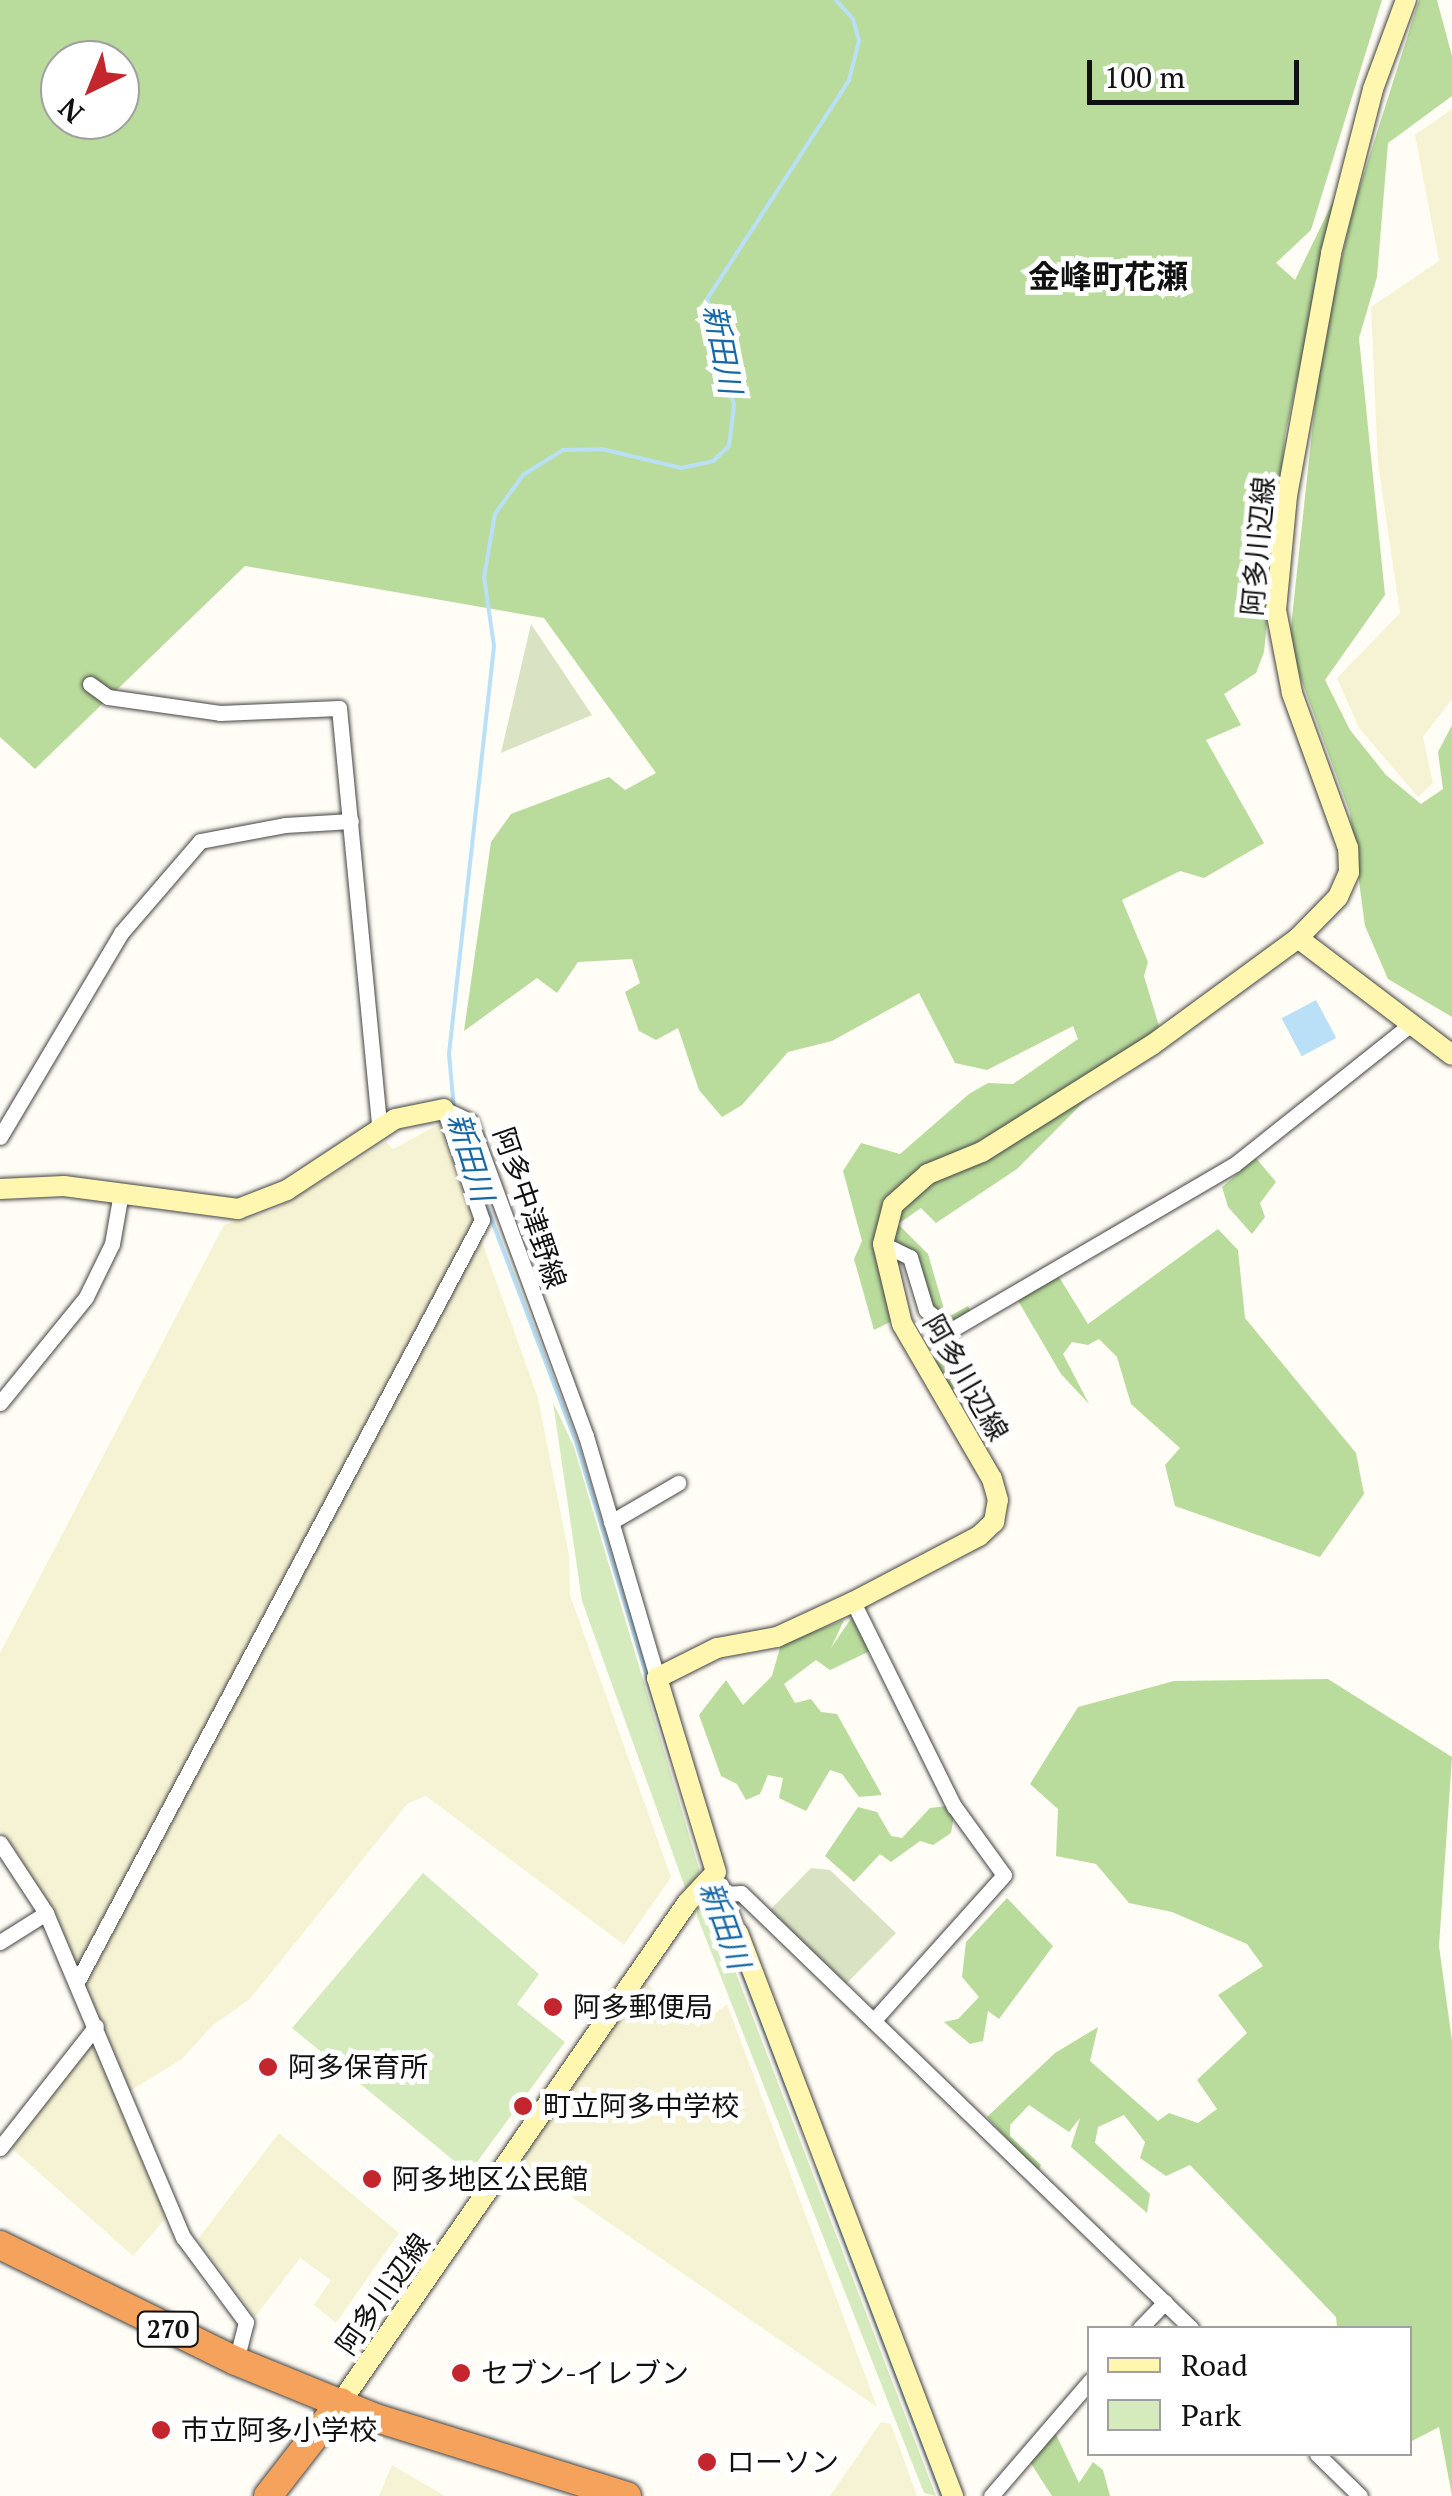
<!DOCTYPE html>
<html>
<head>
<meta charset="utf-8">
<style>
  body { margin:0 }
  #map { position:relative; width:1452px; height:2496px; overflow:hidden; background:#fffdf5; font-family:"PT Serif","Noto Sans JP",serif }
  div>[style] { position:absolute }
  [style*='--x'] { left:calc(var(--x)*1px); top:calc(var(--y)*1px); width:calc(var(--w)*1px); rotate:calc(var(--a)*1deg) }
  .farmland>* { inset:0; background:#f6f3d4 }
  .green>* { inset:0; background:#d5ebbd }
  .forest>* { inset:0; background:#b9dc9c }
  .cemetery>* { inset:0; background:#d9e3c4 }
  .water>* { inset:0; background:#b9e0f7; transform-origin:0 0 }
  .stream>* { height:4px; margin:-2px; padding:0 2px; transform-origin:2px; border-radius:2px; background:#b9e0f7 }
  .roads { filter:drop-shadow(0 0 2px #444) drop-shadow(0 0 2px #444) }
  .street>* { height:15px; margin:-7.5px; padding:0 7.5px; transform-origin:7.5px; border-radius:7.5px; background:#fff }
  .secondary>* { height:20px; margin:-10px; padding:0 10px; transform-origin:10px; border-radius:10px; background:#fff6b0 }
  .highway>* { height:28px; margin:-14px; padding:0 14px; transform-origin:14px; border-radius:14px; background:#f5a25d }
  .dots>* { width:28px; height:28px; translate:-50% -50%; box-sizing:border-box; border:5px solid #fff; border-radius:50% }
  span { translate:-50% -50%; white-space:nowrap; text-align:center; line-height:1.15; -webkit-text-stroke:10px #fff; paint-order:stroke }
  .shield-label span { padding:2px 8px; background:#fff; border:2px solid; border-radius:8px; -webkit-text-stroke-width:0 }
  .shield-label { font-size:25px; color:#111; font-weight:700 }
  .street-label { font-size:28px; color:#111 }
  .poi-label { font-size:28px; color:#111 }
  .left { translate:0 -50%; text-align:left }
  .water-label { font-size:30px; color:#1768a6; font-style:italic }
  .quarter-label { font-size:32px; color:#111; font-weight:700 }
  .legend { position:absolute; left:1087px; top:2326px; width:325px; height:130px; box-sizing:border-box; background:#fff; border:2px solid #a0a0a0; margin:0; padding:12px 18px; list-style:none; font-size:30px; color:#111 }
  .legend li { display:flex; align-items:center; gap:20px; height:50px }
  .legend b { width:50px; border:2px solid #a0a0a0 }
  .north { position:absolute; left:40px; top:40px; width:100px; height:100px; box-sizing:border-box; background:#fff; border:2px solid #a0a0a0; border-radius:50%; rotate:223deg; font-size:28px; font-weight:700; line-height:40px; text-align:center; color:#111 }
  .north::after { content:''; display:block; margin:auto; width:35px; height:45px; background:#c4262e; clip-path:polygon(50% 0,100% 100%,50% 72%,0 100%) }
  .scale { position:absolute; left:1087px; top:60px; width:212px; height:45px; box-sizing:border-box; border:5px solid #111; border-top:0; padding-left:12px; font-size:30px; line-height:35px; white-space:nowrap; color:#111; -webkit-text-stroke:8px #fff; paint-order:stroke }
</style>
</head>
<body>
<div id="map">
  <div class="farmland">
    <div style="clip-path:polygon(1452px 109px,1452px 699px,1423px 737px,1433px 783px,1418px 797px,1359px 728px,1337px 678px,1400px 613px,1378px 464px,1371px 307px,1439px 261px,1415px 135px)"></div>
    <div style="clip-path:polygon(440px 1124px,538px 1398px,569px 1555px,570px 1595px,671px 1877px,624px 1945px,426px 1796px,408px 1803px,250px 1999px,213px 2025px,182px 2059px,130px 2091px,77px 1964px,0 1830px,0 1653px,224px 1225px,272px 1211px,386px 1142px,393px 1149px)"></div>
    <div style="clip-path:polygon(645px 1982px,698px 2027px,727px 2004px,877px 2407px,521px 2162px)"></div>
    <div style="clip-path:polygon(94px 2038px,167px 2217px,133px 2256px,9px 2146px)"></div>
    <div style="clip-path:polygon(279px 2133px,399px 2233px,336px 2323px,314px 2305px,331px 2280px,300px 2258px,255px 2317px,198px 2239px)"></div>
    <div style="clip-path:polygon(881px 2422px,891px 2424px,917px 2496px,830px 2496px)"></div>
    <div style="clip-path:polygon(392px 2465px,445px 2496px,379px 2496px)"></div>
  </div>
  <div class="green">
    <div style="clip-path:polygon(553px 1402px,574px 1447px,700px 1872px,686px 1890px,582px 1601px)"></div>
    <div style="clip-path:polygon(423px 1873px,539px 1974px,517px 2004px,565px 2042px,469px 2173px,292px 2028px)"></div>
    <div style="clip-path:polygon(709px 1891px,721px 1934px,936px 2496px,924px 2493px,697px 1916px,697px 1902px)"></div>
  </div>
  <div class="forest">
    <div style="clip-path:polygon(evenodd,0 0,1382px 0,1311px 230px,1276px 263px,1295px 280px,1338px 191px,1285px 435px,1264px 652px,1256px 673px,1224px 694px,1241px 725px,1206px 740px,1264px 843px,1204px 878px,1180px 871px,1122px 900px,1148px 962px,1144px 976px,1159px 1026px,1017px 1169px,936px 1223px,921px 1208px,898px 1224px,928px 1254px,944px 1309px,950px 1316px,968px 1306px,971px 1312px,949px 1325px,942px 1319px,890px 1239px,892px 1321px,874px 1330px,854px 1259px,862px 1241px,843px 1171px,861px 1143px,900px 1154px,969px 1094px,988px 1083px,1013px 1084px,1078px 1039px,1073px 1026px,987px 1070px,955px 1063px,919px 993px,832px 1041px,788px 1052px,742px 1105px,722px 1117px,699px 1090px,678px 1028px,656px 1040px,639px 1031px,625px 992px,640px 983px,632px 959px,578px 962px,557px 993px,537px 978px,464px 1031px,491px 842px,511px 814px,609px 777px,625px 790px,656px 773px,544px 618px,245px 566px,35px 769px,0 737px,0 0,60px 60px,120px 60px,120px 120px,60px 120px,60px 60px)"></div>
    <div style="clip-path:polygon(1419px 0,1437px 0,1452px 56px,1452px 96px,1388px 143px,1377px 277px,1359px 338px,1385px 595px,1325px 680px,1350px 730px,1386px 775px,1421px 804px,1443px 789px,1438px 752px,1452px 725px,1452px 1017px,1388px 979px,1365px 926px,1350px 813px,1289px 646px,1321px 348px,1354px 205px)"></div>
    <div style="clip-path:polygon(1256px 1158px,1276px 1182px,1260px 1203px,1265px 1217px,1252px 1234px,1228px 1207px,1222px 1187px)"></div>
    <div style="clip-path:polygon(1218px 1229px,1238px 1250px,1245px 1318px,1356px 1453px,1364px 1494px,1320px 1557px,1175px 1506px,1165px 1465px,1180px 1448px,1131px 1404px,1117px 1357px,1099px 1339px,1088px 1345px,1072px 1342px,1063px 1354px,1089px 1404px,1061px 1374px,1017px 1299px,1059px 1277px,1088px 1324px)"></div>
    <div style="clip-path:polygon(953px 1353px,992px 1398px,991px 1407px,952px 1393px,930px 1359px)"></div>
    <div style="clip-path:polygon(854px 1614px,870px 1651px,830px 1670px,816px 1660px,784px 1684px,795px 1703px,811px 1699px,821px 1712px,837px 1714px,882px 1795px,859px 1797px,842px 1774px,830px 1770px,806px 1811px,779px 1798px,783px 1778px,768px 1775px,760px 1794px,746px 1800px,737px 1784px,721px 1776px,699px 1715px,726px 1680px,743px 1705px,772px 1676px,781px 1644px,844px 1620px,831px 1648px)"></div>
    <div style="clip-path:polygon(1328px 1679px,1452px 1757px,1439px 1946px,1452px 2041px,1452px 2496px,1439px 2427px,1410px 2442px,1410px 2328px,1337px 2328px,1336px 2317px,1190px 2165px,1166px 2176px,1140px 2158px,1145px 2142px,1124px 2115px,1098px 2127px,1095px 2143px,1150px 2194px,1147px 2213px,1071px 2147px,1080px 2118px,1069px 2132px,1029px 2105px,1010px 2125px,1010px 2136px,1041px 2165px,1038px 2172px,987px 2117px,1055px 2053px,1098px 2027px,1090px 2061px,1158px 2121px,1169px 2113px,1198px 2123px,1217px 2109px,1197px 2080px,1247px 2033px,1218px 1995px,1263px 1966px,1247px 1944px,1172px 1912px,1129px 1903px,1096px 1864px,1056px 1856px,1058px 1809px,1030px 1784px,1078px 1707px,1174px 1681px)"></div>
    <div style="clip-path:polygon(947px 1806px,954px 1816px,951px 1833px,933px 1845px,920px 1841px,891px 1862px,880px 1854px,854px 1882px,825px 1856px,858px 1807px,877px 1812px,891px 1836px,902px 1838px,930px 1808px)"></div>
    <div style="clip-path:polygon(1007px 1898px,1053px 1946px,999px 2019px,988px 2011px,983px 2041px,970px 2044px,944px 2022px,958px 2019px,979px 1997px,962px 1977px,966px 1942px)"></div>
    <div style="clip-path:polygon(1053px 2428px,1079px 2483px,1093px 2462px,1103px 2470px,1110px 2496px,1052px 2496px,1028px 2459px)"></div>
  </div>
  <div class="cemetery">
    <div style="clip-path:polygon(531px 624px,592px 715px,501px 753px)"></div>
    <div style="clip-path:polygon(811px 1868px,830px 1870px,896px 1933px,846px 1984px,769px 1911px)"></div>
  </div>
  <div class="water">
    <div style="left:1316px;top:1000px;width:43px;height:39px;rotate:62deg"></div>
  </div>
  <div class="stream">
    <div style="--x:454;--y:1109;--w:55;--a:-95.2"></div>
    <div style="--x:449;--y:1054;--w:410;--a:-83.7"></div>
    <div style="--x:494;--y:646;--w:70;--a:-98.2"></div>
    <div style="--x:484;--y:577;--w:64;--a:-80.1"></div>
    <div style="--x:495;--y:514;--w:48;--a:-54.3"></div>
    <div style="--x:523;--y:475;--w:47;--a:-32"></div>
    <div style="--x:563;--y:450;--w:39;--a:-1"></div>
    <div style="--x:602;--y:449;--w:81;--a:13.5"></div>
    <div style="--x:681;--y:468;--w:33;--a:-12"></div>
    <div style="--x:713;--y:461;--w:22;--a:-43"></div>
    <div style="--x:729;--y:446;--w:40;--a:-82.9"></div>
    <div style="--x:734;--y:406;--w:110;--a:-104.2"></div>
    <div style="--x:707;--y:299;--w:261;--a:-57"></div>
    <div style="--x:849;--y:80;--w:40;--a:-75.6"></div>
    <div style="--x:859;--y:41;--w:23;--a:-105"></div>
    <div style="--x:853;--y:19;--w:25;--a:-132"></div>
    <div style="--x:478;--y:1184;--w:279;--a:69.2"></div>
    <div style="--x:577;--y:1445;--w:326;--a:73.2"></div>
    <div style="--x:711;--y:1891;--w:251;--a:69"></div>
    <div style="--x:818;--y:2171;--w:348;--a:69.1"></div>
  </div>
  <div class="roads">
    <div class="street">
      <div style="--x:90;--y:684;--w:22;--a:36"></div>
      <div style="--x:108;--y:697;--w:113;--a:8.1"></div>
      <div style="--x:220;--y:713;--w:119;--a:-2.4"></div>
      <div style="--x:339;--y:708;--w:421;--a:84.5"></div>
      <div style="--x:0;--y:1137;--w:237;--a:-59.3"></div>
      <div style="--x:121;--y:933;--w:121;--a:-49.3"></div>
      <div style="--x:200;--y:841;--w:86;--a:-10.7"></div>
      <div style="--x:285;--y:825;--w:66;--a:-3.5"></div>
      <div style="--x:883;--y:1244;--w:30;--a:26"></div>
      <div style="--x:910;--y:1257;--w:55;--a:73.2"></div>
      <div style="--x:926;--y:1310;--w:32;--a:39"></div>
      <div style="--x:951;--y:1330;--w:329;--a:-30.3"></div>
      <div style="--x:1235;--y:1164;--w:223;--a:-38.5"></div>
      <div style="--x:0;--y:1403;--w:136;--a:-50.9"></div>
      <div style="--x:86;--y:1297;--w:59;--a:-63.9"></div>
      <div style="--x:112;--y:1244;--w:47;--a:-80.1"></div>
      <div style="--x:611;--y:1522;--w:78;--a:-30.2"></div>
      <div style="--x:853;--y:1602;--w:228;--a:63.7"></div>
      <div style="--x:954;--y:1806;--w:85;--a:54.1"></div>
      <div style="--x:1004;--y:1875;--w:193;--a:131.9"></div>
      <div style="--x:0;--y:1843;--w:84;--a:56.7"></div>
      <div style="--x:46;--y:1913;--w:352;--a:67.1"></div>
      <div style="--x:183;--y:2237;--w:106;--a:53.5"></div>
      <div style="--x:246;--y:2322;--w:40;--a:104.4"></div>
      <div style="--x:721;--y:1885;--w:51;--a:70.5"></div>
      <div style="--x:724;--y:1894;--w:17;--a:-3"></div>
      <div style="--x:741;--y:1893;--w:626;--a:44.03"></div>
      <div style="--x:0;--y:1942;--w:54;--a:-32.2"></div>
      <div style="--x:77;--y:1982;--w:863;--a:-62.01"></div>
      <div style="--x:482;--y:1220;--w:117;--a:-108.9"></div>
      <div style="--x:444;--y:1109;--w:29;--a:25"></div>
      <div style="--x:470;--y:1121;--w:336;--a:69.8"></div>
      <div style="--x:586;--y:1436;--w:252;--a:73.6"></div>
      <div style="--x:0;--y:2148;--w:155;--a:-51.8"></div>
      <div style="--x:1140;--y:2328;--w:36;--a:-46"></div>
      <div style="--x:1317;--y:2454;--w:60;--a:44.3"></div>
      <div style="--x:991;--y:2496;--w:152;--a:-49.3"></div>
    </div>
    <div class="secondary">
      <div style="--x:1298;--y:938;--w:193;--a:37.2"></div>
      <div style="--x:0;--y:1189;--w:64;--a:-2.7"></div>
      <div style="--x:64;--y:1186;--w:176;--a:7.5"></div>
      <div style="--x:238;--y:1209;--w:53;--a:-21.2"></div>
      <div style="--x:287;--y:1190;--w:129;--a:-33.3"></div>
      <div style="--x:395;--y:1119;--w:50;--a:-11.5"></div>
      <div style="--x:738;--y:1933;--w:603;--a:69.1"></div>
      <div style="--x:341;--y:2402;--w:607;--a:-55.26"></div>
      <div style="--x:687;--y:1903;--w:42;--a:-46.9"></div>
      <div style="--x:716;--y:1872;--w:203;--a:-106.9"></div>
      <div style="--x:657;--y:1678;--w:67;--a:-26.6"></div>
      <div style="--x:717;--y:1648;--w:61;--a:-10.4"></div>
      <div style="--x:777;--y:1637;--w:84;--a:-24.7"></div>
      <div style="--x:853;--y:1602;--w:142;--a:-27.6"></div>
      <div style="--x:979;--y:1536;--w:21;--a:-43"></div>
      <div style="--x:994;--y:1522;--w:22;--a:-80"></div>
      <div style="--x:998;--y:1500;--w:22;--a:-106"></div>
      <div style="--x:992;--y:1479;--w:179;--a:-120.1"></div>
      <div style="--x:902;--y:1324;--w:82;--a:-103.4"></div>
      <div style="--x:883;--y:1244;--w:40;--a:-75.6"></div>
      <div style="--x:893;--y:1205;--w:47;--a:-41.5"></div>
      <div style="--x:928;--y:1174;--w:58;--a:-22.2"></div>
      <div style="--x:982;--y:1152;--w:201;--a:-32.2"></div>
      <div style="--x:1152;--y:1045;--w:181;--a:-36.2"></div>
      <div style="--x:1298;--y:938;--w:57;--a:-45.7"></div>
      <div style="--x:1338;--y:897;--w:27;--a:-66"></div>
      <div style="--x:1349;--y:872;--w:24;--a:-92"></div>
      <div style="--x:1348;--y:848;--w:165;--a:-109.9"></div>
      <div style="--x:1292;--y:693;--w:85;--a:-100.9"></div>
      <div style="--x:1276;--y:610;--w:115;--a:-84.5"></div>
      <div style="--x:1287;--y:496;--w:247;--a:-79.7"></div>
      <div style="--x:1331;--y:253;--w:169;--a:-75.6"></div>
      <div style="--x:1373;--y:89;--w:95;--a:-69.7"></div>
    </div>
    <div class="highway">
      <div style="--x:0;--y:2245;--w:263;--a:26.2"></div>
      <div style="--x:236;--y:2361;--w:148;--a:22.2"></div>
      <div style="--x:373;--y:2417;--w:266;--a:17.3"></div>
      <div style="--x:268;--y:2496;--w:119;--a:-52.2"></div>
    </div>
  </div>
  <div class="dots">
    <div style="left:553px;top:2007px;background:#c4262e"></div>
    <div style="left:268px;top:2067px;background:#c4262e"></div>
    <div style="left:523px;top:2106px;background:#c4262e"></div>
    <div style="left:372px;top:2179px;background:#c4262e"></div>
    <div style="left:461px;top:2373px;background:#c4262e"></div>
    <div style="left:161px;top:2430px;background:#c4262e"></div>
    <div style="left:707px;top:2462px;background:#c4262e"></div>
  </div>
  <div class="shield-label">
    <span style="left:168px;top:2329px">270</span>
  </div>
  <div class="street-label">
    <span style="left:1258px;top:546px;rotate:-85deg">阿多川辺線</span>
    <span style="left:530px;top:1208px;rotate:71deg">阿多中津野線</span>
    <span style="left:966px;top:1378px;rotate:60deg">阿多川辺線</span>
    <span style="left:383px;top:2294px;rotate:-55deg">阿多川辺線</span>
  </div>
  <div class="poi-label">
    <span class="left" style="left:573px;top:2007px">阿多郵便局</span>
    <span class="left" style="left:288px;top:2067px">阿多保育所</span>
    <span class="left" style="left:543px;top:2106px">町立阿多中学校</span>
    <span class="left" style="left:392px;top:2179px">阿多地区公民館</span>
    <span class="left" style="left:481px;top:2373px">セブン-イレブン</span>
    <span class="left" style="left:181px;top:2430px">市立阿多小学校</span>
    <span class="left" style="left:727px;top:2462px">ローソン</span>
  </div>
  <div class="water-label">
    <span style="left:723px;top:349px;rotate:79deg">新田川</span>
    <span style="left:471px;top:1157px;rotate:73deg">新田川</span>
    <span style="left:725px;top:1925px;rotate:70deg">新田川</span>
  </div>
  <div class="quarter-label">
    <span style="left:1108px;top:276px">金峰町花瀬</span>
  </div>
  <ul class="legend">
  <li><b style="height:12px;background:#fff6b0"></b>Road</li>
  <li><b style="height:28px;background:#d5ebbd"></b>Park</li>
  </ul>
  <div class="north">N</div>
  <div class="scale">100 m</div>
</div>
</body>
</html>
